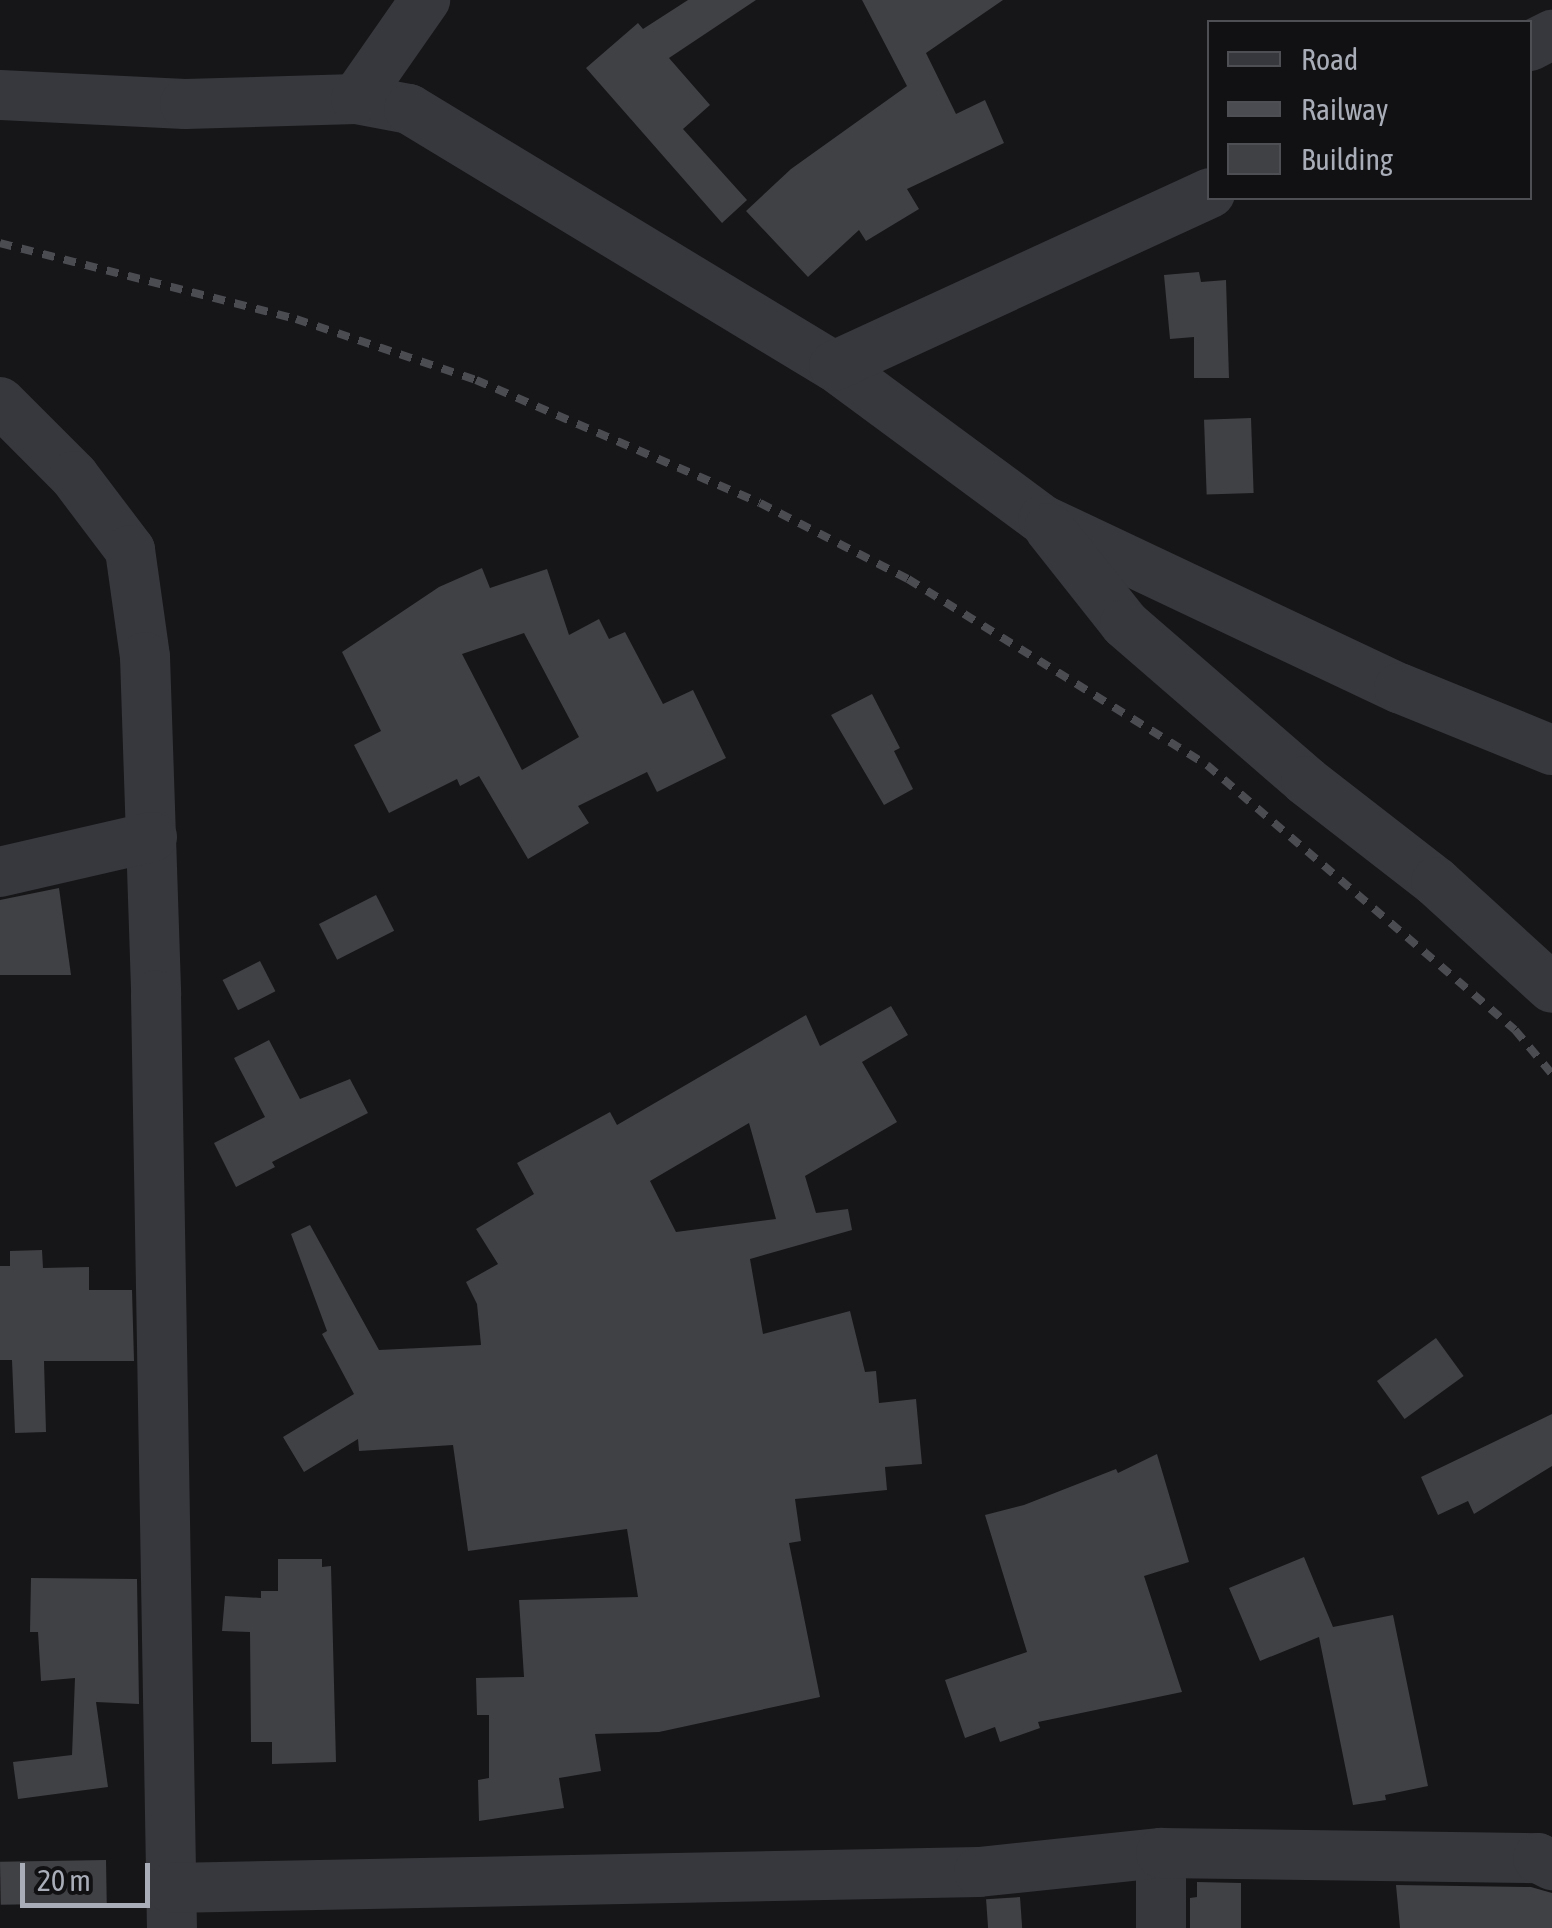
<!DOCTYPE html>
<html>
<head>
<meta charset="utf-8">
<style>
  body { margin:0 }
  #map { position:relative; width:1552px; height:1928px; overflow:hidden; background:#161618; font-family:"Asap Condensed",sans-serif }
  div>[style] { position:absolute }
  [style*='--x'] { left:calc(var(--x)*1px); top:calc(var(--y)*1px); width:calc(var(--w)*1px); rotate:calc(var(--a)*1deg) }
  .building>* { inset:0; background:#404145; transform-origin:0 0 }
  .minor>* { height:50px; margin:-25px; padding:0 25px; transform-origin:25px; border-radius:25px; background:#37383d }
  .rail>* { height:8px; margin-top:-4px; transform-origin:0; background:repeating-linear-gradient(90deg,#4a4c52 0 12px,transparent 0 22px) }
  span { translate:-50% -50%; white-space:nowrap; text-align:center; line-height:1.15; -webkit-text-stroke:10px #111113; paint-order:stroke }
  .legend { position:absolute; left:1207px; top:20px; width:325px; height:180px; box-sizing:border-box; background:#111113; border:2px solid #4d4f55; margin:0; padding:12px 18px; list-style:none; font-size:30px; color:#a8adb8 }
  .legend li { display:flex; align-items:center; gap:20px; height:50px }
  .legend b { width:50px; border:2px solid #4d4f55 }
  .scale { position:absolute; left:20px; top:1863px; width:130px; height:45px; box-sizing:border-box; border:5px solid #a8adb8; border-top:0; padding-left:12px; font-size:30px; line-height:35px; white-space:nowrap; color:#a8adb8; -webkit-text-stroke:8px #111113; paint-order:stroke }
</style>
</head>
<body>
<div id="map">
  <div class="building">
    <div style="clip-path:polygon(688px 0,756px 0,669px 58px,710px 105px,683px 129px,747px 200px,722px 223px,586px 68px,638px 23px,643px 29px)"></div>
    <div style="clip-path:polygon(862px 0,1003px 0,926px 53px,956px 114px,985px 100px,1004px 143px,907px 189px,919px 209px,866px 241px,859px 230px,808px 277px,746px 211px,791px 169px,907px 86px)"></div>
    <div style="clip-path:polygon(1199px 272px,1201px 282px,1226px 280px,1229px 378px,1194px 378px,1194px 337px,1170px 339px,1164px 275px)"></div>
    <div style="left:1251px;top:418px;width:75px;height:47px;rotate:88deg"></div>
    <div style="clip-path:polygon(evenodd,482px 568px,490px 588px,547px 569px,569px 635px,599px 619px,609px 639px,625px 632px,663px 704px,693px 690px,726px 758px,657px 792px,647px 772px,578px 806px,589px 823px,528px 859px,479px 776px,460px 786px,457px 779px,389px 813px,354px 745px,381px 731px,342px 652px,439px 587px,482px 568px,524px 633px,579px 737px,522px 770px,462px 654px,524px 633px)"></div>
    <div style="clip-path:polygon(872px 694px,900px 748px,894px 751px,913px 789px,884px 805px,831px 715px)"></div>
    <div style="clip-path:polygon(59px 888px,71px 975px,0 975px,0 900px)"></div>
    <div style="left:376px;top:895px;width:40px;height:64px;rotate:63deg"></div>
    <div style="left:260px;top:961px;width:34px;height:42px;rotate:63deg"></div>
    <div style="clip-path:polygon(evenodd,891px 1006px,908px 1035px,862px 1062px,897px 1122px,805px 1176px,816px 1213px,848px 1209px,852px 1230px,750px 1259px,763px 1334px,850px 1311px,865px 1372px,876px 1371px,879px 1403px,916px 1399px,922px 1464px,885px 1467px,887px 1490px,795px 1499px,801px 1541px,789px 1543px,820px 1697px,659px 1732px,595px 1734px,601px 1771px,559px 1778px,564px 1808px,479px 1821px,478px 1780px,489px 1778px,489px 1715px,477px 1715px,476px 1678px,524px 1677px,519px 1600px,638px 1597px,627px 1529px,468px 1551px,453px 1445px,359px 1451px,358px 1439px,304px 1472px,283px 1437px,354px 1394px,322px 1334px,327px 1331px,291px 1234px,310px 1225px,379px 1350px,481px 1345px,477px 1304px,466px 1282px,498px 1264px,476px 1229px,534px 1194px,517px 1163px,610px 1112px,617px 1125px,806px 1015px,820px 1046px,891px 1006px,749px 1123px,776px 1219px,676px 1232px,650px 1181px,749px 1123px)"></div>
    <div style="clip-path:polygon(269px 1040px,300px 1099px,350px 1079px,368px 1113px,272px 1162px,275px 1167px,236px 1187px,214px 1143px,265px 1117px,234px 1058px)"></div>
    <div style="clip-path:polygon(42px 1250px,43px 1268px,89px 1267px,89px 1290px,132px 1290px,134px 1361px,44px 1361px,46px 1432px,15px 1433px,12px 1360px,0 1360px,0 1266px,10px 1266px,10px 1251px)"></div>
    <div style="left:1436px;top:1338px;width:47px;height:73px;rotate:54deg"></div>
    <div style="clip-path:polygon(1552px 1414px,1552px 1466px,1474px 1514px,1468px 1501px,1438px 1515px,1421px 1477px)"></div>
    <div style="clip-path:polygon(1157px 1454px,1189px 1562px,1144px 1576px,1182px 1692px,1038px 1722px,1040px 1728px,1000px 1742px,995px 1727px,965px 1738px,945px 1680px,1027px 1652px,985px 1515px,1024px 1505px,1116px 1469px,1118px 1473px)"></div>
    <div style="clip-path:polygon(1304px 1557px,1333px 1627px,1393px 1615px,1428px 1786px,1385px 1795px,1386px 1800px,1353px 1805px,1319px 1637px,1260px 1661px,1229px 1588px)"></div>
    <div style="clip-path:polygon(278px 1559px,322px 1559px,322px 1567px,331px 1566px,336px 1762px,272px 1764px,272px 1742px,251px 1742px,250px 1632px,222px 1631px,225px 1596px,261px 1598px,261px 1591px,278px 1591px)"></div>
    <div style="clip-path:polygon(31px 1578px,137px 1579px,139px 1704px,96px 1702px,108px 1787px,18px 1799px,13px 1762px,72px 1755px,75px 1678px,41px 1681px,38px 1632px,30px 1632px)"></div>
    <div style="left:106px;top:1860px;width:43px;height:106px;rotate:89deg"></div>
    <div style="clip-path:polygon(1197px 1882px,1241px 1883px,1241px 1928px,1190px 1928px,1190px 1898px,1197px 1897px)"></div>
    <div style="clip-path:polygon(1396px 1885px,1531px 1887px,1552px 1893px,1552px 1928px,1400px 1928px)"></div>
    <div style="left:1020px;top:1897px;width:31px;height:34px;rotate:86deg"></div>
  </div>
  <div class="minor">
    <div style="--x:1530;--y:46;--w:25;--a:-27"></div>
    <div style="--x:0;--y:95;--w:185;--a:2.8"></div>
    <div style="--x:185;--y:104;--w:171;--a:-1.7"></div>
    <div style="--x:356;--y:99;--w:54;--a:10.7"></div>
    <div style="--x:409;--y:109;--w:497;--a:31.2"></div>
    <div style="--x:834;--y:366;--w:260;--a:36.4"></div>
    <div style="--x:1043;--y:520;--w:394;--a:25.3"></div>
    <div style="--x:1399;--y:688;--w:165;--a:22.1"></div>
    <div style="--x:356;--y:99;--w:121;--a:-55.1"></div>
    <div style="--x:834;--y:366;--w:414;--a:-24.7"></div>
    <div style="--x:0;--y:402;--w:105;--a:45"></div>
    <div style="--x:74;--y:476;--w:93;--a:52.9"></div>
    <div style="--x:130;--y:550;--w:108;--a:82"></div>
    <div style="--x:145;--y:657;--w:338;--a:88.1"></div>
    <div style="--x:156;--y:995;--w:933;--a:89.02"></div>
    <div style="--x:1049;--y:528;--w:122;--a:51.6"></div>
    <div style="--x:1125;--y:624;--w:240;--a:40.9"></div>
    <div style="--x:1306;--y:781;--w:165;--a:37.8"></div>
    <div style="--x:1436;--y:882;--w:157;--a:42.4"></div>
    <div style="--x:0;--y:872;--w:156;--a:-13"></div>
    <div style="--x:1161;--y:1853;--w:75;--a:90"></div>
    <div style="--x:171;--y:1888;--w:808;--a:-1.13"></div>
    <div style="--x:979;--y:1872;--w:183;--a:-6"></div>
    <div style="--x:1161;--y:1853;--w:377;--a:0.8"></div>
    <div style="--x:1538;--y:1858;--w:16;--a:27"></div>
  </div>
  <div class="rail">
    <div style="--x:0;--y:243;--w:306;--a:14.4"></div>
    <div style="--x:296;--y:319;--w:190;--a:18.7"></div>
    <div style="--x:476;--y:380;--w:309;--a:23.4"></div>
    <div style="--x:760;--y:503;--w:166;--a:27.2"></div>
    <div style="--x:908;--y:579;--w:352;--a:31.9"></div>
    <div style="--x:1207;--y:765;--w:406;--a:40.7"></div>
    <div style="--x:1515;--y:1030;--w:57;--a:49.9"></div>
  </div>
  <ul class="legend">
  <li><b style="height:12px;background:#37383d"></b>Road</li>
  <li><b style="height:12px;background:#4a4c52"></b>Railway</li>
  <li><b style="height:28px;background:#404145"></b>Building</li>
  </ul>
  <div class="scale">20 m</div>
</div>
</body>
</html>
